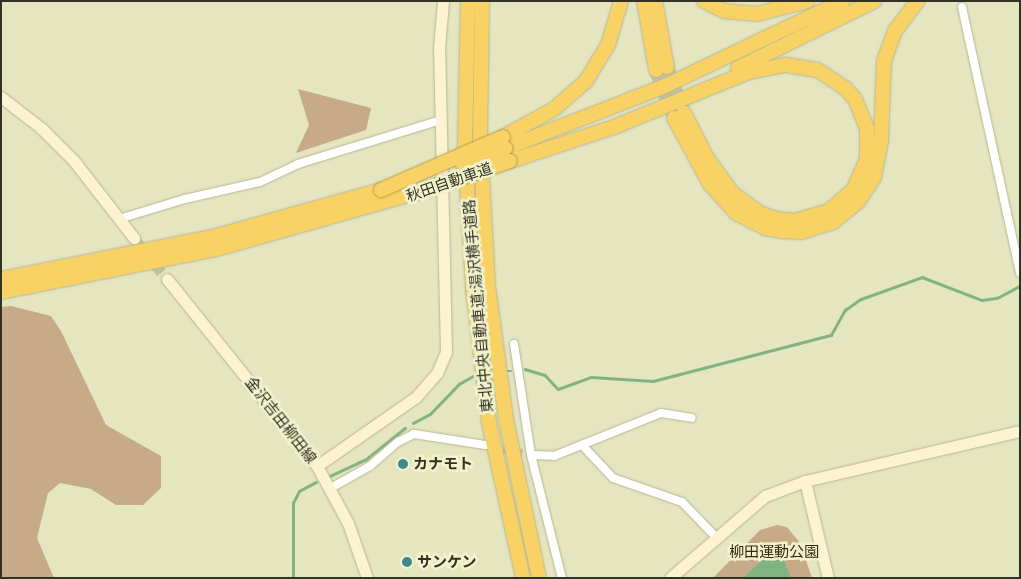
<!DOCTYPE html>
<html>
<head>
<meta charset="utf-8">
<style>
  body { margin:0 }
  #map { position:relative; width:1021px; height:579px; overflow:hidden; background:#e5e6c0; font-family:"Open Sans","Noto Sans JP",sans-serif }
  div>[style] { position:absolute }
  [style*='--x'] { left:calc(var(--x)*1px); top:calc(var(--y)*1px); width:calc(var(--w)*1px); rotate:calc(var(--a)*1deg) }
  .green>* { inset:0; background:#c7ab88 }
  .water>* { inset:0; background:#82b384 }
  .stream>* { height:2.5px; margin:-1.25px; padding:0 1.25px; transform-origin:1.25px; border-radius:1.25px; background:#82b384 }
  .street-tunnel>* { height:8px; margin-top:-4px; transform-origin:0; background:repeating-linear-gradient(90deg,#c1c2a1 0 8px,transparent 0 12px) }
  .secondary-tunnel>* { height:11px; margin-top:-5.5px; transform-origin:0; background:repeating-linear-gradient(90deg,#c1c2a1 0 11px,transparent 0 16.5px) }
  .highway-tunnel>* { height:14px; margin-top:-7px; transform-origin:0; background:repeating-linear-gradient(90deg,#c1c2a1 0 14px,transparent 0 21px) }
  .roads { filter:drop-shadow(0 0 1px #b6b692) drop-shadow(0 0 1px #b6b692) }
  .street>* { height:8px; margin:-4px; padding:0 4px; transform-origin:4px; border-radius:4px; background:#fff }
  .secondary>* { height:11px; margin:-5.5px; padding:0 5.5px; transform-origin:5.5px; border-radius:5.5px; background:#fdf2d1 }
  .highway>* { height:14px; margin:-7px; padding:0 7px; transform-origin:7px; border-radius:7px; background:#f8d265 }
  .bridges { filter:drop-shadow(0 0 1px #b39a4e) drop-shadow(0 0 1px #b39a4e) }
  .highway-bridge>* { height:14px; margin:-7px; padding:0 7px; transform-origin:7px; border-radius:7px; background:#f8d265 }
  .dots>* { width:14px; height:14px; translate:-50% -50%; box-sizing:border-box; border:2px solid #f2f3cd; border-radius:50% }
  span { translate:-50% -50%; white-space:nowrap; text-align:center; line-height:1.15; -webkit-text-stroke:5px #f2f3cd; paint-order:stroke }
  .street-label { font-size:15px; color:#323224 }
  .poi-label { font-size:15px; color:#323224; font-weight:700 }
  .left { translate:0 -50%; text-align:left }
  .park-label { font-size:15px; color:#38260e }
  .frame { position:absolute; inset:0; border:2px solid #323224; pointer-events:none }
</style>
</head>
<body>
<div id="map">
  <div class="green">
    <div style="clip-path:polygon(298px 89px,371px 108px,366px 130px,296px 153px,309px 125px)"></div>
    <div style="clip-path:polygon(11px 306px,51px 316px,61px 331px,106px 425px,161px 456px,161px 488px,143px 505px,116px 505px,91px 489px,60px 483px,48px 493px,37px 538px,54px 578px,1px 578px,1px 307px)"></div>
    <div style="clip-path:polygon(777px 525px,787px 527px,800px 543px,812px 578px,713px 578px,760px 530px)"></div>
  </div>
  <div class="water">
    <div style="clip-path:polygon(775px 548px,780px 550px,791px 578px,743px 578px)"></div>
  </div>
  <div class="stream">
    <div style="--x:525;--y:369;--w:21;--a:17"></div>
    <div style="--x:545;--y:375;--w:19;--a:47"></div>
    <div style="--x:558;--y:389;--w:35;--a:-20"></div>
    <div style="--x:591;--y:377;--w:62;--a:3.7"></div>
    <div style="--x:653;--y:381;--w:184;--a:-14.5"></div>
    <div style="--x:831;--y:335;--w:29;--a:-61"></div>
    <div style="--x:845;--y:310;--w:19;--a:-35"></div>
    <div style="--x:861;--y:299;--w:65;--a:-19.8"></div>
    <div style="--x:922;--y:277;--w:64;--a:21"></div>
    <div style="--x:982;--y:300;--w:15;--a:-8"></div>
    <div style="--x:997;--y:298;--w:26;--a:-28"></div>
    <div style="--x:507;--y:371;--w:4;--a:0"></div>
    <div style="--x:413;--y:423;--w:19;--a:-28"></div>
    <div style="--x:430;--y:414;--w:42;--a:-46"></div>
    <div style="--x:459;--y:384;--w:16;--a:-30"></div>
    <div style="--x:330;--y:476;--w:38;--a:-25"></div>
    <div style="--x:365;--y:460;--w:51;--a:-38.7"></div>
    <div style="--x:293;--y:578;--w:75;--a:-90"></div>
    <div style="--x:293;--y:503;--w:13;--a:-63"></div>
    <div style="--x:299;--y:491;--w:19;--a:-28"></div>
  </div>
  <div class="street-tunnel">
    <div style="--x:491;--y:447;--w:41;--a:11.3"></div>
  </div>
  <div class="secondary-tunnel">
    <div style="--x:134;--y:238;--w:53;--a:51.2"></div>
  </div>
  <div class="highway-tunnel">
    <div style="--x:667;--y:67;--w:47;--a:70"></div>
    <div style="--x:656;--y:70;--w:48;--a:69.3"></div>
  </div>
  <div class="roads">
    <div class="street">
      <div style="--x:962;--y:7;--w:272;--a:77.7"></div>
      <div style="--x:119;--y:219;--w:69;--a:-16.9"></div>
      <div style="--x:185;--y:199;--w:77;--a:-12.8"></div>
      <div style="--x:260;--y:182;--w:42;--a:-25.3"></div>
      <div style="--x:298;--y:164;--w:150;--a:-17.1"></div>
      <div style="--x:514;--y:344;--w:112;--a:81.3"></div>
      <div style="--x:531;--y:455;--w:127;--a:75.9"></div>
      <div style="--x:582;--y:445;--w:45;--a:46.8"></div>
      <div style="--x:613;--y:478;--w:73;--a:19.2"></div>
      <div style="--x:682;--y:502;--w:47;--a:45.9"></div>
      <div style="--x:531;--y:455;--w:23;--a:2"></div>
      <div style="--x:554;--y:456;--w:115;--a:-21.9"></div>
      <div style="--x:661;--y:413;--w:31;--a:9"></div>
      <div style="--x:329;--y:489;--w:47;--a:-29.3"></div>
      <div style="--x:370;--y:466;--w:37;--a:-41"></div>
      <div style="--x:398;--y:442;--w:18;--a:-27"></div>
      <div style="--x:414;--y:434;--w:72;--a:8.8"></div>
    </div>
    <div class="secondary">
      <div style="--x:1;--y:97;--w:51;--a:37.8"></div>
      <div style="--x:41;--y:128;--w:47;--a:45"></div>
      <div style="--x:74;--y:161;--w:98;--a:52.1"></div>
      <div style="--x:167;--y:279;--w:240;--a:51.3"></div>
      <div style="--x:317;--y:466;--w:65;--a:61.5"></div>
      <div style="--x:348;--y:523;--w:58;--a:70.9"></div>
      <div style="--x:317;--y:466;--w:121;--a:-34.9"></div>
      <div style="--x:416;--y:397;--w:32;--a:-49"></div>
      <div style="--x:437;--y:373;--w:23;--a:-67"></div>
      <div style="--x:446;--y:352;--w:304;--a:-91.3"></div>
      <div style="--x:439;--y:48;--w:47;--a:-85.1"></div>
      <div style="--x:805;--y:481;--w:100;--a:76.7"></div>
      <div style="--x:670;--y:578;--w:125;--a:-40.8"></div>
      <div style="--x:765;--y:496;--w:43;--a:-20.6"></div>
      <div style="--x:805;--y:481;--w:221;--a:-13.1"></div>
    </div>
    <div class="highway">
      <div style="--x:468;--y:1;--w:149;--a:91.2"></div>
      <div style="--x:465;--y:150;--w:140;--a:86.7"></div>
      <div style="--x:473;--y:290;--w:134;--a:83.1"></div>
      <div style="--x:489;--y:423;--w:159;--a:77.6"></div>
      <div style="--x:482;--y:1;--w:137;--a:90.8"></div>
      <div style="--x:480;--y:138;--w:148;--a:86.9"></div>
      <div style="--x:488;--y:286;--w:134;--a:82.3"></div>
      <div style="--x:506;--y:419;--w:162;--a:78.3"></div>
      <div style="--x:644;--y:1;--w:70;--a:80.1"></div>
      <div style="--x:655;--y:1;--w:67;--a:79.7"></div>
      <div style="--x:704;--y:1;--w:22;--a:27"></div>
      <div style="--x:724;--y:11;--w:33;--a:5"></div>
      <div style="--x:757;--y:14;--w:52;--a:-14.6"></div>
      <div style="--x:738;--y:68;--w:152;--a:-26.2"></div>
      <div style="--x:674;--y:118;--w:75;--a:61.4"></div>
      <div style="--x:710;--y:184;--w:39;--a:48"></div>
      <div style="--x:736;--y:213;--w:33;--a:27"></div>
      <div style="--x:765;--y:228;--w:17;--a:10"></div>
      <div style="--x:782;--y:231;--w:19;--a:3"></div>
      <div style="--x:801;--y:232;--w:34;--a:-17"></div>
      <div style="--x:833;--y:222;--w:32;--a:-39"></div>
      <div style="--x:858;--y:202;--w:30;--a:-57"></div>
      <div style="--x:874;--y:177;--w:36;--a:-79"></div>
      <div style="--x:881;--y:142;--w:81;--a:-87.9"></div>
      <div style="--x:884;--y:61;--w:32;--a:-70"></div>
      <div style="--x:895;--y:31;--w:38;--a:-53"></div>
      <div style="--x:503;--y:137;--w:58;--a:-28.8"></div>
      <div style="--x:554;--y:109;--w:43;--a:-41.2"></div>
      <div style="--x:586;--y:81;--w:42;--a:-58.6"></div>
      <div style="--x:608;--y:45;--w:46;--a:-73.5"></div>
      <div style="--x:506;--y:148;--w:171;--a:-21.3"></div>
      <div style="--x:665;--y:86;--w:197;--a:-25.5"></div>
      <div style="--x:510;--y:161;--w:109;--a:-18.1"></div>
      <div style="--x:614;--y:127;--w:146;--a:-22.2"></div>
      <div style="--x:749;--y:72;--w:38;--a:-11"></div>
      <div style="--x:786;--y:65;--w:32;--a:9"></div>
      <div style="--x:818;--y:70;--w:32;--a:34"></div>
      <div style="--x:845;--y:88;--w:15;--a:48"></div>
      <div style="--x:855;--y:99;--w:31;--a:68"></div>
      <div style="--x:867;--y:128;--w:31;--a:90"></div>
      <div style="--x:867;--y:159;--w:34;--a:114"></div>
      <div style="--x:853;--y:190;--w:32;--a:139"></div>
      <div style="--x:829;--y:211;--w:35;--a:164"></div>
      <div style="--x:795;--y:221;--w:18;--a:-174"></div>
      <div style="--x:777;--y:219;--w:17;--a:-163"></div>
      <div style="--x:761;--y:214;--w:34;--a:-144"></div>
      <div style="--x:733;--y:194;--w:44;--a:-125.8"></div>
      <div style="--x:707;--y:158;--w:51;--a:-117.1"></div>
      <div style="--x:1;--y:279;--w:215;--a:-11.3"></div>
      <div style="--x:212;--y:237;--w:175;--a:-15.5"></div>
      <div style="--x:1;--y:292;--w:219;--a:-11.3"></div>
      <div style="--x:216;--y:249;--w:207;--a:-15.7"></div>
    </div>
  </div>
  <div class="bridges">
    <div class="highway-bridge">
      <div style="--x:462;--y:163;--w:46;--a:-18.8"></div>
      <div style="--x:381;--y:190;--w:133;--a:-23.5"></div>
      <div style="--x:415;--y:193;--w:100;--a:-18.6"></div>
    </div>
  </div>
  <div class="dots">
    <div style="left:403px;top:464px;background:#40888d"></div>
    <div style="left:407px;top:562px;background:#40888d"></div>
  </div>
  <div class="street-label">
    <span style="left:449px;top:182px;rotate:-19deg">秋田自動車道</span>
    <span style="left:478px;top:306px;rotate:-95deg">東北中央自動車道;湯沢横手道路</span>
    <span style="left:281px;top:420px;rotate:52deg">金沢吉田柳田線</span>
  </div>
  <div class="poi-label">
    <span class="left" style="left:413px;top:464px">カナモト</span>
    <span class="left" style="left:417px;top:562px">サンケン</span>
  </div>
  <div class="park-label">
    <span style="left:774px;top:552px">柳田運動公園</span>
  </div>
  <div class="frame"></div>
</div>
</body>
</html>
